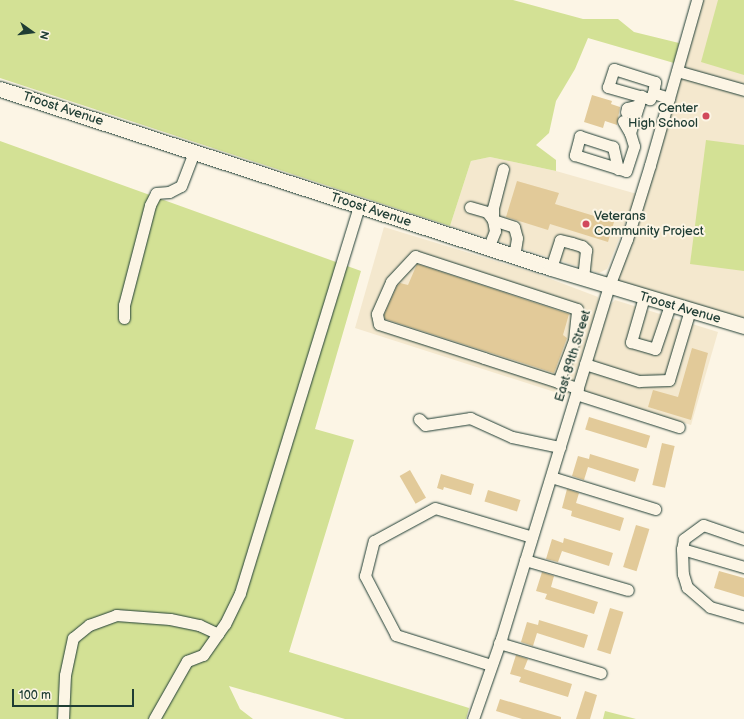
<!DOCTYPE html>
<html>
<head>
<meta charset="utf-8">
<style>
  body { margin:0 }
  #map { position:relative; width:744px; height:719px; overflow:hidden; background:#fcf5e5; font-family:"Balsamiq Sans",sans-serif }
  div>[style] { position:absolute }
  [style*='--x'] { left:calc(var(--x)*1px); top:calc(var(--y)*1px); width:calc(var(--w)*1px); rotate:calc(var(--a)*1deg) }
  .built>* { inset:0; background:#f4e8ce }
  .green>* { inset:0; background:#d3e195 }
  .building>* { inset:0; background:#e2ca99; transform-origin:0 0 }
  .roads { filter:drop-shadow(0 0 1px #1f3d34) drop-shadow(0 0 1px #1f3d34) }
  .minor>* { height:11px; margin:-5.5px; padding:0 5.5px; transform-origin:5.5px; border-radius:5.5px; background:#fcf5e5 }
  .major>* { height:15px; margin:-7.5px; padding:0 7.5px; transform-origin:7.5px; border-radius:7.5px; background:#fcf5e5 }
  .dots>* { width:11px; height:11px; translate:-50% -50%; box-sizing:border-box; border:2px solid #fcf5e5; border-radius:50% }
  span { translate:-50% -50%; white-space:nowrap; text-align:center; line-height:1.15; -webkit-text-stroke:4px #fcf5e5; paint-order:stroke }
  .street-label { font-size:13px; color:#1f3d34 }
  .poi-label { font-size:13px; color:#1f3d34 }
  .right { translate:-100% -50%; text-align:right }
  .left { translate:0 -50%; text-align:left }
  .north { position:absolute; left:12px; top:12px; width:40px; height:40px; -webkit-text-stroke:3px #fcf5e5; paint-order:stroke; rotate:104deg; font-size:11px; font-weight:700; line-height:16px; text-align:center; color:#1f3d34 }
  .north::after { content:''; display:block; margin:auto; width:14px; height:18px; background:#1f3d34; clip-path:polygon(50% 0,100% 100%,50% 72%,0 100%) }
  .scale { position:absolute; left:12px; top:689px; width:122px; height:18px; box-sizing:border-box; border:2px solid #1f3d34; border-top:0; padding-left:5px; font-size:12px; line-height:14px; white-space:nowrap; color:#1f3d34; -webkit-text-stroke:3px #fcf5e5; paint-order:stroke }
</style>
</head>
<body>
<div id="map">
  <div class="built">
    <div style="clip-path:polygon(701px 0,744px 0,744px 318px,618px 282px,616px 278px)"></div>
    <div style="clip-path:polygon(490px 157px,556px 171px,637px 194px,607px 269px,599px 273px,450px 226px,471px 161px)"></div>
    <div style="clip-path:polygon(384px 227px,535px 273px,598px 297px,599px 301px,575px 377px,567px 396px,355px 328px)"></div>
    <div style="clip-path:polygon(615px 300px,718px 332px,691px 425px,583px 391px,608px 307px)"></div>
  </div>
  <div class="green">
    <div style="clip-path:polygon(0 0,513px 0,583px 19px,618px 19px,634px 32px,679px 43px,674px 63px,588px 38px,575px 69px,556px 101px,549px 133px,536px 145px,556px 160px,556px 171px,490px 157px,471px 161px,450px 226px,0 78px)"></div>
    <div style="clip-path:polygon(718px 0,744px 0,744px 75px,701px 62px)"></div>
    <div style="clip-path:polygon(706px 140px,744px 145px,744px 271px,690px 264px)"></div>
    <div style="clip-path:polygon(0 141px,361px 271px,315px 429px,354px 440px,289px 652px,469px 708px,466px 719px,345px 719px,229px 686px,240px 709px,253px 719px,0 719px)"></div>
    <div style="clip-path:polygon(605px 711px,636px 719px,603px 719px)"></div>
  </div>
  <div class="building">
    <div style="clip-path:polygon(592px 95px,612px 101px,611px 104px,620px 107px,617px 125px,605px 121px,603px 128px,584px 122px)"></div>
    <div style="clip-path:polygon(517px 181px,559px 193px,555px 204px,614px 222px,608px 242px,550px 224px,548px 230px,506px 217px)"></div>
    <div style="clip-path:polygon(417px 264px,569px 314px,563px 335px,567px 338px,554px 373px,385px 319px,384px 315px,397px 286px,400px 283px,408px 285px)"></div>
    <div style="clip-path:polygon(692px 348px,708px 353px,691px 420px,648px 407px,653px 390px,678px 397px)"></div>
    <div style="left:589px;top:417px;width:64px;height:13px;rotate:17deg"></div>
    <div style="left:662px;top:443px;width:13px;height:43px;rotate:13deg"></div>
    <div style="clip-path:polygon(590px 454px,639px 469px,635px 482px,588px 467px,584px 480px,572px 476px,578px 456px,589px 459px)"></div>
    <div style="left:410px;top:470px;width:32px;height:12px;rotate:60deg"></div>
    <div style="clip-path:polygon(441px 474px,474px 484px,471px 495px,444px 487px,443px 490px,437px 488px)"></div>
    <div style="clip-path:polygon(567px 489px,579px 493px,576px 503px,624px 518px,620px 531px,571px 516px,572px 511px,562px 508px)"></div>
    <div style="left:488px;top:490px;width:34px;height:12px;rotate:17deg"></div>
    <div style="left:636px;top:525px;width:14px;height:44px;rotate:17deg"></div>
    <div style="clip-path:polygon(564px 538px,613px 553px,609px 566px,562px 551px,558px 562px,546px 559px,552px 539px,563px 543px)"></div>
    <div style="clip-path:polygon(719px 571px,744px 578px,744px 597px,714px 588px)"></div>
    <div style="clip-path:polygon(542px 572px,554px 576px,551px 587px,598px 602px,594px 614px,545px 599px,547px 594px,536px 591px)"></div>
    <div style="left:610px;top:608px;width:14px;height:44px;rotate:17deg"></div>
    <div style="clip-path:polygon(539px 620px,588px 635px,584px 648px,537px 633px,533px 646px,521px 642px,527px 622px,538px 625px)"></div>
    <div style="clip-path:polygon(516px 655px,528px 659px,524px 669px,572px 684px,568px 697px,519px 682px,521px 677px,510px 674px)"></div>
    <div style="clip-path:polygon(585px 691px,597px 695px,590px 719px,576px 719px)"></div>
    <div style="clip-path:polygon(500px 699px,561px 717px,561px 719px,522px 719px,496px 711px)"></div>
  </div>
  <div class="roads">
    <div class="minor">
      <div style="--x:677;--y:71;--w:70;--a:15.8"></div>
      <div style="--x:653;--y:93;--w:7;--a:117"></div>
      <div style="--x:650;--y:99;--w:44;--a:-164.1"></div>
      <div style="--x:608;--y:87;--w:19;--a:-72"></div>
      <div style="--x:614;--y:69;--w:43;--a:17.6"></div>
      <div style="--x:655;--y:82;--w:11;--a:100"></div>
      <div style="--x:653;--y:93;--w:17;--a:17"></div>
      <div style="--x:626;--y:112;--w:4;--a:-76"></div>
      <div style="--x:627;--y:108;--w:12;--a:-14"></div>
      <div style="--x:623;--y:121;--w:14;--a:60"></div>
      <div style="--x:503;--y:169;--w:40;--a:104.4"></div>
      <div style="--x:493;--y:208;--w:12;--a:90"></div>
      <div style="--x:493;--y:220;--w:22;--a:18"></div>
      <div style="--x:514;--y:227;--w:11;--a:75"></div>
      <div style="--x:517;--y:238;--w:18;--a:99"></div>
      <div style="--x:618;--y:169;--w:23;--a:-103"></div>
      <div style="--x:613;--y:147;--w:35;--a:-162"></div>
      <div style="--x:580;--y:136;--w:20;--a:105"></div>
      <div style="--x:575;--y:155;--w:53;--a:17.4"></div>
      <div style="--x:626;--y:171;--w:26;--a:-72"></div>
      <div style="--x:634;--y:146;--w:14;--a:-107"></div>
      <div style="--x:630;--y:133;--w:39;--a:-73"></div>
      <div style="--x:470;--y:207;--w:18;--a:16"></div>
      <div style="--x:487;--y:212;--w:10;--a:53"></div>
      <div style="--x:493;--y:220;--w:11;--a:80"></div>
      <div style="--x:495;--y:231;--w:18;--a:112"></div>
      <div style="--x:551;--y:268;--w:29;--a:-72"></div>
      <div style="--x:560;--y:240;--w:12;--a:14"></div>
      <div style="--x:572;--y:243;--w:10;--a:17"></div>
      <div style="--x:582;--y:246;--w:6;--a:45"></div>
      <div style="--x:586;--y:250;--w:28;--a:96"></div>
      <div style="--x:644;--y:297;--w:47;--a:106.1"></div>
      <div style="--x:631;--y:342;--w:25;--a:16"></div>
      <div style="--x:655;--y:349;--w:46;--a:-71.2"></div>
      <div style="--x:124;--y:318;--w:13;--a:-90"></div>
      <div style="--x:124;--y:305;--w:103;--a:-75.4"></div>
      <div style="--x:150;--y:205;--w:13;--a:-63"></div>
      <div style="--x:156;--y:193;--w:13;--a:-4"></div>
      <div style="--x:169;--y:192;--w:13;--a:-27"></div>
      <div style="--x:181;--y:186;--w:36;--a:-69"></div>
      <div style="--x:585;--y:364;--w:57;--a:17.5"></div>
      <div style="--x:639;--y:381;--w:30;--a:-2"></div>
      <div style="--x:669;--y:380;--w:73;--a:-73.3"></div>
      <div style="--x:558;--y:382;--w:45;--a:-69.1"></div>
      <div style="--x:574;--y:340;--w:31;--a:-84"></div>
      <div style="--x:577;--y:309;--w:170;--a:-161.9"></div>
      <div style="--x:415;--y:256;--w:35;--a:133"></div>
      <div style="--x:391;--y:282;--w:35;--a:114"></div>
      <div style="--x:377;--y:314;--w:10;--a:79"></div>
      <div style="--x:379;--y:324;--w:110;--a:17.9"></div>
      <div style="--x:484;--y:358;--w:78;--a:18"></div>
      <div style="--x:558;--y:382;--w:21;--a:17"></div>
      <div style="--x:576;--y:394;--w:108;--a:17.8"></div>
      <div style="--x:419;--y:419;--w:8;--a:45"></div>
      <div style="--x:425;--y:425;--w:46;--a:-8.8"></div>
      <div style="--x:470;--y:418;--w:46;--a:24.3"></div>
      <div style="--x:512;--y:437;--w:49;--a:11.8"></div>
      <div style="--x:551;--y:477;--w:109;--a:17.1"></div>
      <div style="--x:744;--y:539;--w:43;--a:-161.1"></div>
      <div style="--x:703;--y:525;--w:24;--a:144"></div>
      <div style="--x:684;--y:539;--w:10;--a:101"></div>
      <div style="--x:682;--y:549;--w:25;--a:88"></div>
      <div style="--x:683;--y:574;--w:14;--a:73"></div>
      <div style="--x:687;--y:587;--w:30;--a:41"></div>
      <div style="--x:710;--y:607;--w:35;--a:16"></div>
      <div style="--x:682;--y:549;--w:65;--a:16.2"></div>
      <div style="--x:525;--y:560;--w:107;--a:16.2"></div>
      <div style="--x:499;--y:643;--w:106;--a:16.4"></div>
      <div style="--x:491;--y:665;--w:100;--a:-162.5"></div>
      <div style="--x:396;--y:635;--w:67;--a:-117.7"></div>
      <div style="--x:365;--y:576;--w:36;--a:-76"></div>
      <div style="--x:374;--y:541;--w:69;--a:-28.4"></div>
      <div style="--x:435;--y:508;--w:101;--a:16.6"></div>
      <div style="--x:63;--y:719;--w:44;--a:-87.4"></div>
      <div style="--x:65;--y:675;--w:38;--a:-78"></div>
      <div style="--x:73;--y:638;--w:21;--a:-39"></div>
      <div style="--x:89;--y:625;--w:29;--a:-20"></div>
      <div style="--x:116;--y:615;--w:54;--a:4.2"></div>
      <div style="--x:170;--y:619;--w:30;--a:12"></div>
      <div style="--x:199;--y:625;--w:21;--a:25"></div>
      <div style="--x:154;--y:719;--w:67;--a:-60.4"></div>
      <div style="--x:187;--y:661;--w:17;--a:-21"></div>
      <div style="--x:203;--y:655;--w:38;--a:-55"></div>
      <div style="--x:225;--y:624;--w:34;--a:-64"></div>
      <div style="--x:240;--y:593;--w:405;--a:-72.9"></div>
      <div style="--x:473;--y:719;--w:85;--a:-70.7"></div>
      <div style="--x:501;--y:639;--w:369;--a:-73"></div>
      <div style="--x:609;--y:286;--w:50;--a:-69"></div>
      <div style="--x:627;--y:239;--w:77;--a:-72.7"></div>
      <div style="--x:650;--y:165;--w:172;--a:-74.1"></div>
    </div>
    <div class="major">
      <div style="--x:0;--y:89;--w:579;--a:18"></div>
      <div style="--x:551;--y:268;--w:202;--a:16.7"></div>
    </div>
  </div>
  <div class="dots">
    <div style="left:706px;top:116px;background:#d1495b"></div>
    <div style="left:586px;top:224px;background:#d1495b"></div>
  </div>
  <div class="street-label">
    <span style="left:63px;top:109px;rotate:18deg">Troost Avenue</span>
    <span style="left:371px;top:210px;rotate:18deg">Troost Avenue</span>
    <span style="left:680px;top:308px;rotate:16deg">Troost Avenue</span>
    <span style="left:573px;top:356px;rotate:-73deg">East 89th Street</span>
  </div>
  <div class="poi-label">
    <span class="right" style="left:698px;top:116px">Center<br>High School</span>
    <span class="left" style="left:594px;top:224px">Veterans<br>Community Project</span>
  </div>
  <div class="north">N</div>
  <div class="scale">100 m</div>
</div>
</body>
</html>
